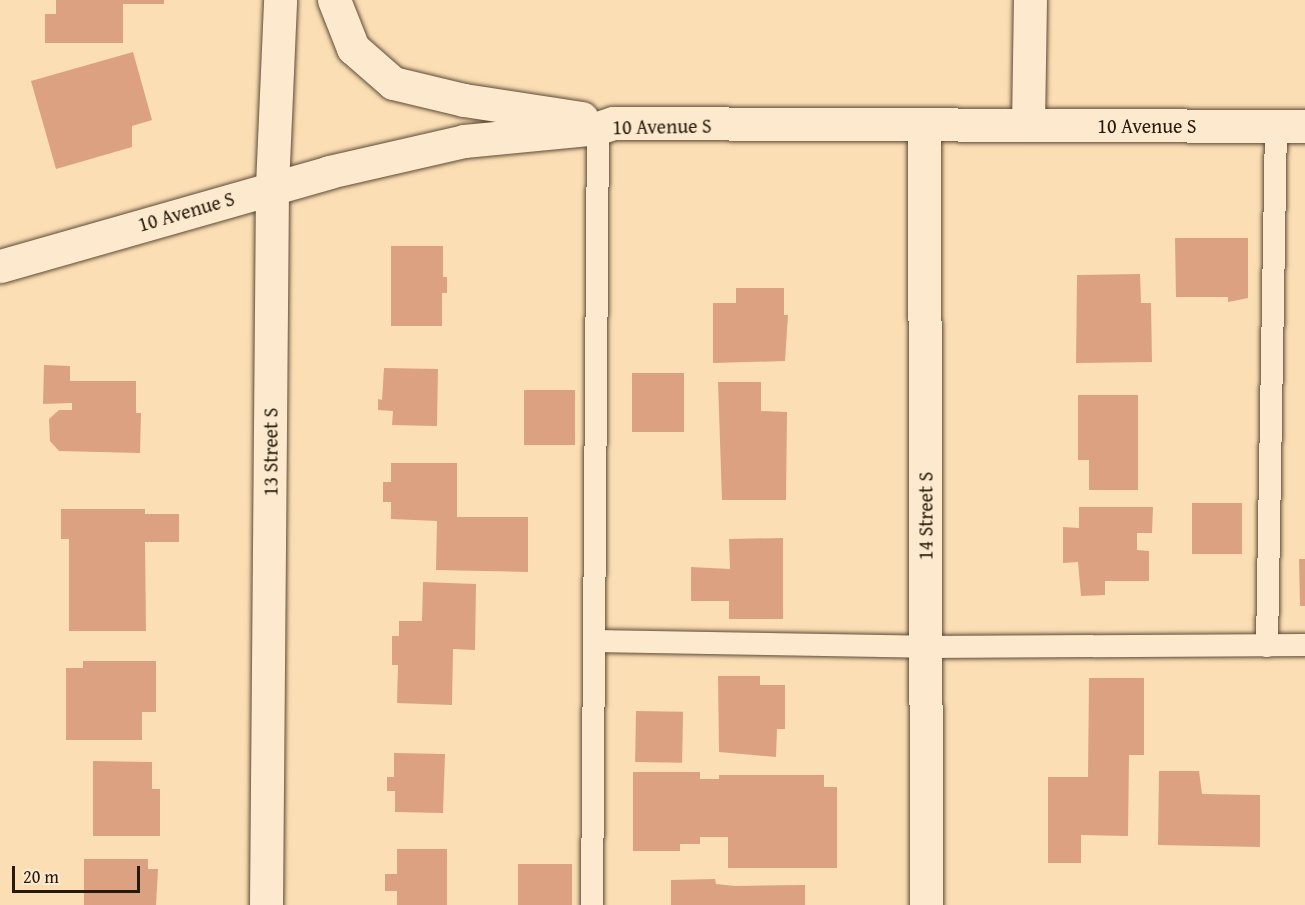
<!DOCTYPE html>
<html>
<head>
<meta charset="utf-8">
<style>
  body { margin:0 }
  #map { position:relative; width:1305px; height:905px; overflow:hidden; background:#fcdeb4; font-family:"Gentium Book Plus",serif }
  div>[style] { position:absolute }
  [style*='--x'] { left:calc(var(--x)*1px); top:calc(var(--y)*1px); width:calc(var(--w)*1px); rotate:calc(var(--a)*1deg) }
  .building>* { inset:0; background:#dca180; transform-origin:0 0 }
  .roads { filter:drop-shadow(0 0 2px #5c4b37) drop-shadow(0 0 2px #5c4b37) }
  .lane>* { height:22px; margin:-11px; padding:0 11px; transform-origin:11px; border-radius:11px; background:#fdeace }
  .street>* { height:33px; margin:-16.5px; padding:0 16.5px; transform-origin:16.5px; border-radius:16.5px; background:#fdeace }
  .secondary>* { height:33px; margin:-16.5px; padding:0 16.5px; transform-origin:16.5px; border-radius:16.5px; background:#fdeace }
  span { translate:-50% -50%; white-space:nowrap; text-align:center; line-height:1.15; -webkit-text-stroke:5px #fdeace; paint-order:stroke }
  .street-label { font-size:20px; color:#261a0d }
  .scale { position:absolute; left:12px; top:866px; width:128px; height:27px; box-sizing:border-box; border:3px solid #261a0d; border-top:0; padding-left:8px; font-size:18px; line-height:21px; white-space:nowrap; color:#261a0d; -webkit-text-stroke:4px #fdeace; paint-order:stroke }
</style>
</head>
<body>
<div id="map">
  <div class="building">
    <div style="clip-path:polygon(56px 0,164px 0,164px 4px,123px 4px,123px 43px,45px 43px,45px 14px,56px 14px)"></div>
    <div style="clip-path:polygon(133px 52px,152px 120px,132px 126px,132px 147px,56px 169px,31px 81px)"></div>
    <div style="clip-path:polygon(1175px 238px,1248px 238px,1248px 298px,1228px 302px,1228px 297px,1176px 297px)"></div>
    <div style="clip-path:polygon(391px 246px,443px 246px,443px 277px,447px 277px,447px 293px,442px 293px,442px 326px,391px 326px)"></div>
    <div style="clip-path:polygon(1140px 274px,1141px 303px,1151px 303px,1152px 362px,1076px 363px,1077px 275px)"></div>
    <div style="clip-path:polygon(736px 288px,784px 288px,784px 315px,788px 315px,785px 361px,713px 363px,713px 303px,736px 303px)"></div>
    <div style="clip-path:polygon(44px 365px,70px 366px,70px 381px,136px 381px,136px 413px,141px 413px,140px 453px,59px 451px,50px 441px,49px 419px,59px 410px,72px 410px,72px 403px,43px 404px)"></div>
    <div style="clip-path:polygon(384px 368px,438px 369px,437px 426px,392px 425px,393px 411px,378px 410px,378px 399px,382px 400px)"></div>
    <div style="left:632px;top:373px;width:52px;height:59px"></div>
    <div style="clip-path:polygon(718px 382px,761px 382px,761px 411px,787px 412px,786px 500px,722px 500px)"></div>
    <div style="left:524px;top:390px;width:51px;height:55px"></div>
    <div style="clip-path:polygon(1078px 395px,1138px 395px,1138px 490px,1089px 490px,1089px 460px,1078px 460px)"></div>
    <div style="clip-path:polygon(391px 463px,457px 463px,457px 517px,528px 517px,528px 572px,436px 570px,437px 521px,391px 519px,391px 502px,383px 502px,383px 482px,391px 482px)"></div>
    <div style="left:1242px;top:503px;width:51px;height:50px;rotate:90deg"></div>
    <div style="clip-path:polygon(1079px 507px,1153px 507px,1152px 533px,1137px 533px,1137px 550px,1149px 551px,1149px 581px,1105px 581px,1105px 595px,1081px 596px,1078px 562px,1063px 563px,1063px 527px,1079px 528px)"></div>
    <div style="clip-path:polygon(61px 509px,145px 509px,145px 514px,179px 514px,179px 542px,145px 542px,146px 631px,69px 631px,69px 539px,61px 539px)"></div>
    <div style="clip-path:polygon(783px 538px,783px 619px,729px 619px,729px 601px,691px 601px,691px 567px,730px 569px,729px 539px)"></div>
    <div style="clip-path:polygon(1299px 559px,1305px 559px,1305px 606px,1300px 606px)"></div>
    <div style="clip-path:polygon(423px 582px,476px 584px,475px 650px,453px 649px,452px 705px,397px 703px,398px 665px,392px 665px,392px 636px,399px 636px,399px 621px,422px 621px)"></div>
    <div style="clip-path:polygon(83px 661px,156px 661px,156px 712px,142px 712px,142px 740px,66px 740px,66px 668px,83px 668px)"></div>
    <div style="clip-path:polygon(718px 676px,760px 676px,760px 685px,785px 685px,785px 729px,777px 729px,776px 757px,719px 752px)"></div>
    <div style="clip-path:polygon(1089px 678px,1144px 678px,1144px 755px,1129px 755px,1128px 836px,1081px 835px,1081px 863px,1048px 863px,1048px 777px,1088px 777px)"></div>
    <div style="left:636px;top:711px;width:47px;height:51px;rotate:1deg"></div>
    <div style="clip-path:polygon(394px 753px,445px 754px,443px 813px,395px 812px,395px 791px,387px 791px,387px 777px,394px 777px)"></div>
    <div style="clip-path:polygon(93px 761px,152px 762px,152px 789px,160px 789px,160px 836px,93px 836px)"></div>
    <div style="clip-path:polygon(1159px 771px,1199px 771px,1202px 794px,1260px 795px,1260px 847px,1158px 845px)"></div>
    <div style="clip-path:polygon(633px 772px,700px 772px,700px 779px,719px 779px,719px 775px,824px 775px,824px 787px,837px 787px,837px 868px,728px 868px,728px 837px,700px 837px,700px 844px,680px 844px,680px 851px,633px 851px)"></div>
    <div style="clip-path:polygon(397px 849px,447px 849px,447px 905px,397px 905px,397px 891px,385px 891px,385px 874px,397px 874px)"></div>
    <div style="clip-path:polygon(84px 859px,148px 859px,148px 869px,158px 869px,156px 905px,84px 905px)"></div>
    <div style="left:518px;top:864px;width:54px;height:41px"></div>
    <div style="clip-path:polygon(715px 879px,716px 884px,735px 886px,805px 885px,805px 905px,671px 905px,671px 880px)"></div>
  </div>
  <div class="roads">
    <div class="lane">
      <div style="--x:594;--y:641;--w:331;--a:1"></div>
      <div style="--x:925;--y:647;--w:380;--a:-0.3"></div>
      <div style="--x:1267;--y:646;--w:521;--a:-89.01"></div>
      <div style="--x:592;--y:905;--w:777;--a:-89.56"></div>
    </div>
    <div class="street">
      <div style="--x:1028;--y:125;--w:125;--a:-89.1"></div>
      <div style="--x:924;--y:126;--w:779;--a:89.85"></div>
    </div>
    <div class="secondary">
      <div style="--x:334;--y:0;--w:52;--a:68.4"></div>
      <div style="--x:353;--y:48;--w:53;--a:41.2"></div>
      <div style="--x:393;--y:83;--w:73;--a:13.5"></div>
      <div style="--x:464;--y:100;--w:119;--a:8.7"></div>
      <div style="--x:0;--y:266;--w:342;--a:-15.9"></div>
      <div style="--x:329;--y:172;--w:139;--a:-12.9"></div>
      <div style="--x:464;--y:141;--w:135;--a:-5.5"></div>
      <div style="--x:598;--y:128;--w:16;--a:-18"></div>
      <div style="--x:613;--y:123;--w:692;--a:0.25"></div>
      <div style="--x:266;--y:905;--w:719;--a:-89.52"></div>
      <div style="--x:272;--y:186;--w:186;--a:-87.5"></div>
    </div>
  </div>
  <div class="street-label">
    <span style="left:1147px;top:125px">10 Avenue S</span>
    <span style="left:662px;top:126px;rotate:-1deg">10 Avenue S</span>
    <span style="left:186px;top:211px;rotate:-16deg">10 Avenue S</span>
    <span style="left:270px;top:452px;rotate:-90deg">13 Street S</span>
    <span style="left:925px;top:516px;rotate:-90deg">14 Street S</span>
  </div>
  <div class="scale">20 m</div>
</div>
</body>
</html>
